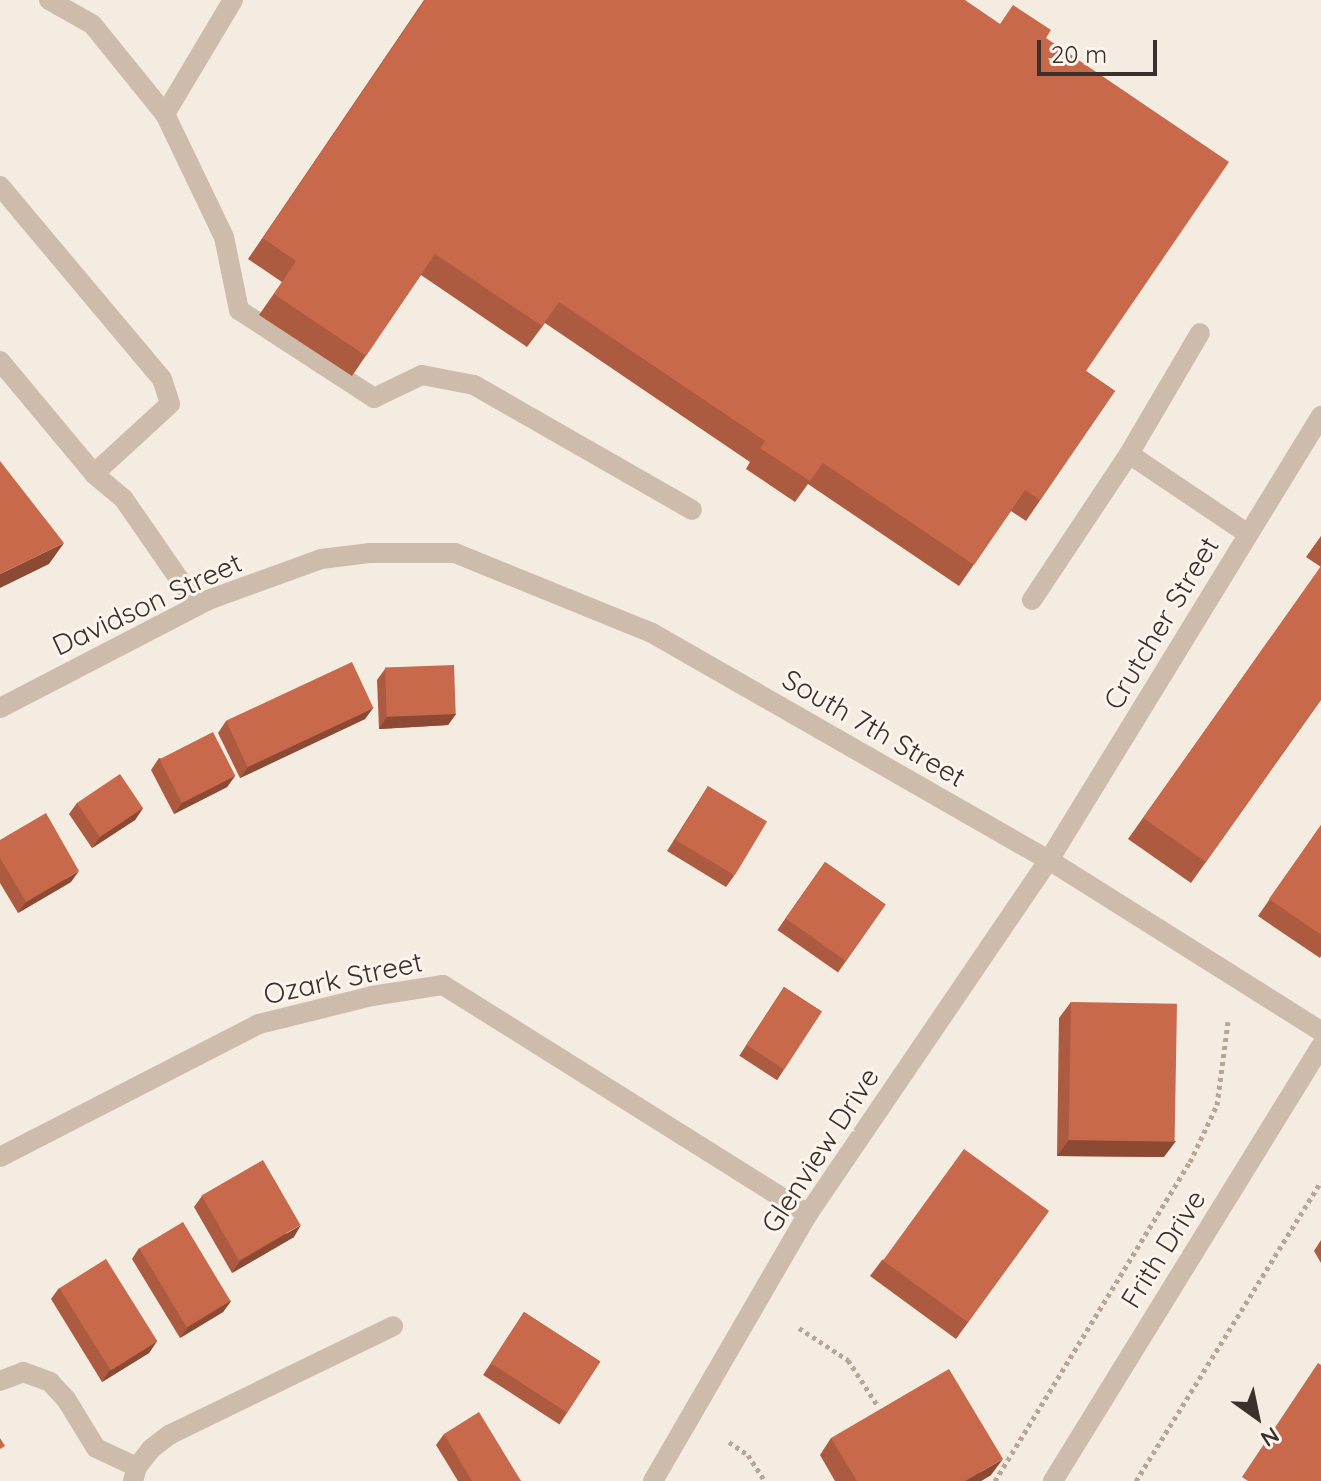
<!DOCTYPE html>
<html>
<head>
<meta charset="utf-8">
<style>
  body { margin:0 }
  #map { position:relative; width:1321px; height:1481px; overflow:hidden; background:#f4ebe1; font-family:Quicksand,sans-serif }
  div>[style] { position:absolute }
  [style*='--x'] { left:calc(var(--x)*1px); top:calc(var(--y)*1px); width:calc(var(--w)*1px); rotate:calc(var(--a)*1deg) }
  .path>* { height:5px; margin-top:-2.5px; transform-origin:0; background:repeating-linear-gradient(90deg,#b9a596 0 4px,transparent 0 8px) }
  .minor>* { height:20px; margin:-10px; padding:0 10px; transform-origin:10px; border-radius:10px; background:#cdbbac }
  .wall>* { inset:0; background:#ac5a40; transform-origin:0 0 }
  .shaded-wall>* { inset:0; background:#8c4a34 }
  .building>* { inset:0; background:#c8694b; transform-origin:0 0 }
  span { translate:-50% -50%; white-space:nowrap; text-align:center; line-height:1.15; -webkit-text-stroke:6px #fbf5ee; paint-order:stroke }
  .street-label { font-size:28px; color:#3b302b }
  .north { position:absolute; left:1217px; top:1377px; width:80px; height:80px; -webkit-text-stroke:6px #fbf5ee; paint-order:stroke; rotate:147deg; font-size:22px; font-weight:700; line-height:32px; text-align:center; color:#3b302b }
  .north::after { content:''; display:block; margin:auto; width:28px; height:36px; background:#3b302b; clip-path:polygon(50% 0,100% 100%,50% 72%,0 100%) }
  .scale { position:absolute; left:1037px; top:40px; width:120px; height:36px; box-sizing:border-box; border:4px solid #3b302b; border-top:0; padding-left:10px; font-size:24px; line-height:28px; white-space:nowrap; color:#3b302b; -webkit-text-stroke:6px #fbf5ee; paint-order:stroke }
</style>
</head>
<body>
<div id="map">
  <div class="path">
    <div style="--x:799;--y:1328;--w:59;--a:33.1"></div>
    <div style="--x:848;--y:1360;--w:55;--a:56.9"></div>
    <div style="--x:729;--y:1442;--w:23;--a:34"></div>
    <div style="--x:748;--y:1455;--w:31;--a:57"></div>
    <div style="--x:995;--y:1481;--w:374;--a:-58.6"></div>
    <div style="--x:1190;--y:1162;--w:63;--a:-64.7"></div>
    <div style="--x:1217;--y:1105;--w:84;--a:-82.5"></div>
    <div style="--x:1136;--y:1481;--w:352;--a:-58.3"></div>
  </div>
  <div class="minor">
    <div style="--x:49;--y:0;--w:49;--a:29.2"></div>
    <div style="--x:92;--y:24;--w:116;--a:51"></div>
    <div style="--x:165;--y:114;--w:136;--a:64.4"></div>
    <div style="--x:224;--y:237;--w:75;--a:78.4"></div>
    <div style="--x:239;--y:310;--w:161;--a:33.1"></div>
    <div style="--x:374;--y:398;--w:53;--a:-25.6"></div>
    <div style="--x:422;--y:375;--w:53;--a:10.9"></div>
    <div style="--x:474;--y:385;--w:251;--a:29.8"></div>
    <div style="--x:165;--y:114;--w:133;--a:-59.2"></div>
    <div style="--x:0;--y:186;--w:252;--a:50"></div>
    <div style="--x:162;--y:379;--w:26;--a:72"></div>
    <div style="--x:170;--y:404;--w:103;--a:137.4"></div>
    <div style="--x:0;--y:361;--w:147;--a:50.2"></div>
    <div style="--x:94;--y:474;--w:38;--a:40"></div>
    <div style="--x:123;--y:498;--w:130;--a:55.3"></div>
    <div style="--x:1129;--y:454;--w:140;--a:-59.6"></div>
    <div style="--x:1032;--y:600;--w:175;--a:-56.4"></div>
    <div style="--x:1129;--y:454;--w:143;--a:33.9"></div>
    <div style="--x:0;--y:708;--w:234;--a:-27.4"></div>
    <div style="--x:208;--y:600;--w:120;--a:-19.9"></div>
    <div style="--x:321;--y:559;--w:48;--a:-7.1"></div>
    <div style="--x:369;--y:553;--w:86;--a:0"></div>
    <div style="--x:455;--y:553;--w:213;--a:22.1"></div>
    <div style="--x:652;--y:633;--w:457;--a:29.8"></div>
    <div style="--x:1049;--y:860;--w:321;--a:32.2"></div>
    <div style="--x:0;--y:1157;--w:291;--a:-27.2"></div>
    <div style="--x:259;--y:1024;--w:116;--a:-13.9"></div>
    <div style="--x:372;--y:996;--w:72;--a:-8.8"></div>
    <div style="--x:443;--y:985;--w:431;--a:32.1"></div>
    <div style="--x:0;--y:1381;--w:25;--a:-21"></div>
    <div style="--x:23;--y:1372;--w:29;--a:20"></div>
    <div style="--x:50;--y:1382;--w:23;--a:47"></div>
    <div style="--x:66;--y:1399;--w:57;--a:58.5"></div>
    <div style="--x:96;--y:1448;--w:45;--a:24.9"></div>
    <div style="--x:133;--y:1481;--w:15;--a:-74"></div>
    <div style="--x:137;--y:1467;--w:23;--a:-52"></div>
    <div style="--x:151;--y:1449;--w:23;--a:-38"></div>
    <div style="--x:169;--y:1435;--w:249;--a:-25.9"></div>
    <div style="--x:653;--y:1481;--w:309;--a:-59.9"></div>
    <div style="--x:808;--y:1214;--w:428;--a:-55.8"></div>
    <div style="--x:1049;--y:860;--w:521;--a:-58.51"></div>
    <div style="--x:1053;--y:1481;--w:511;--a:-58.36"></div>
  </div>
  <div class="wall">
    <div style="clip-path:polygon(424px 0,1000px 24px,1046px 38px,1086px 371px,1115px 391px,1026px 521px,1011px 511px,959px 586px,808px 484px,795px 502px,746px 469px,750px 462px,545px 323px,527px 347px,421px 275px,352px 376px,259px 315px,282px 282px,248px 259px)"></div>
    <div style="clip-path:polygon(1321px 536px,1321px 700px,1191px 883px,1128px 839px,1321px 567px,1306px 557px)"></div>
    <div style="clip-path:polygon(385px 669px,456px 714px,448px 725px,379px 729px,377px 680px)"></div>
    <div style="clip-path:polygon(373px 708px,365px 719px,240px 778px,218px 733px,226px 721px)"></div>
    <div style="clip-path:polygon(159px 758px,235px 776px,227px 787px,174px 814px,151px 770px)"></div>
    <div style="clip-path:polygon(708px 786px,734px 876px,726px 887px,667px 851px)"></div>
    <div style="clip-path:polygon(77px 803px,143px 808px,135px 820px,92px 848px,69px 814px)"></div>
    <div style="clip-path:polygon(1321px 825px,1321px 956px,1320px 958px,1258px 916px)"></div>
    <div style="clip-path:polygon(0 840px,71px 882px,18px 913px,0 883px)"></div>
    <div style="left:825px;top:862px;width:74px;height:83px;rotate:35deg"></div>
    <div style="left:784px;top:987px;width:45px;height:82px;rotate:33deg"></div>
    <div style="clip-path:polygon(1071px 1002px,1164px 1157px,1057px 1156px,1059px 1018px)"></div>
    <div style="clip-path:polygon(202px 1196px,294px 1237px,232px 1273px,194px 1207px)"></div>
    <div style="clip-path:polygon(1049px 1211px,956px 1339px,870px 1276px,882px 1260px)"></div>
    <div style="clip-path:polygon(1321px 1240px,1321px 1263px,1314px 1251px)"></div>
    <div style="clip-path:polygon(139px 1248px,231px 1301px,223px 1312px,180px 1338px,132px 1259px)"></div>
    <div style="clip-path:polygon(59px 1288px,157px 1341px,149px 1353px,102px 1382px,51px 1299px)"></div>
    <div style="left:524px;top:1312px;width:91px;height:75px;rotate:33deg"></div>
    <div style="clip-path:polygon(444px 1434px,521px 1481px,458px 1481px,436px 1445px)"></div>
    <div style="clip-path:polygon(831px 1438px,991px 1475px,981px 1481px,835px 1481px,820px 1455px)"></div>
  </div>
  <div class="shaded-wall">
    <div style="clip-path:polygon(64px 543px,49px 564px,0 588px,0 574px)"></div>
    <div style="clip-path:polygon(373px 708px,365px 719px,240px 778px,248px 767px)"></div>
    <div style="clip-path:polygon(456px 714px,448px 725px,379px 729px,387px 717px)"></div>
    <div style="clip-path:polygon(235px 776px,227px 787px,174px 814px,182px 803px)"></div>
    <div style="clip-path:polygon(143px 808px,135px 820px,92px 848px,100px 837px)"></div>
    <div style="clip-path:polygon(79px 871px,71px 882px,18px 913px,26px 902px)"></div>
    <div style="clip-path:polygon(1069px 1140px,1176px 1141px,1164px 1157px,1057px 1156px)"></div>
    <div style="clip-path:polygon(301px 1225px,294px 1237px,232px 1273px,240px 1261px)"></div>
    <div style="clip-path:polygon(231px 1301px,223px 1312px,180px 1338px,188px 1327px)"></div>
    <div style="clip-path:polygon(157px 1341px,149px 1353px,102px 1382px,110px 1370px)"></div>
    <div style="clip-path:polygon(1003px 1459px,991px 1475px,981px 1481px,965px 1481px)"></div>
  </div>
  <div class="building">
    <div style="clip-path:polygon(425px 0,965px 0,1000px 24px,1013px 5px,1051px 30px,1046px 38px,1229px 162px,1086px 371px,1115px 391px,1040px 500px,1025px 490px,974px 565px,823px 463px,810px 481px,760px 448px,765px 441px,559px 302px,542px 326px,435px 254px,366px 356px,274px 294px,296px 261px,263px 238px)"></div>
    <div style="clip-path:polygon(0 461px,64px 543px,0 574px)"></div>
    <div style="clip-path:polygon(1321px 566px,1321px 699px,1206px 862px,1143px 818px)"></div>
    <div style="left:352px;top:662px;width:51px;height:139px;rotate:65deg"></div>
    <div style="left:454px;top:665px;width:49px;height:69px;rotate:88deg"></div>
    <div style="left:213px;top:732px;width:49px;height:60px;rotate:63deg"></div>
    <div style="left:120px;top:774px;width:41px;height:52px;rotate:56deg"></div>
    <div style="left:708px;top:786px;width:69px;height:63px;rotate:31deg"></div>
    <div style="clip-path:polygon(46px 813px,79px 871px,26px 902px,0 858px,0 840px)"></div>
    <div style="clip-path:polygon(1321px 825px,1321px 935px,1269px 899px)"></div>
    <div style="left:825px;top:862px;width:74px;height:69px;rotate:35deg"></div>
    <div style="left:784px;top:987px;width:45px;height:69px;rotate:33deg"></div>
    <div style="left:1071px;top:1002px;width:106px;height:138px;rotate:1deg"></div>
    <div style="left:964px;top:1149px;width:105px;height:138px;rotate:36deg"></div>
    <div style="left:263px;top:1160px;width:75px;height:71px;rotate:60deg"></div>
    <div style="left:183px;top:1222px;width:92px;height:51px;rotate:59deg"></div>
    <div style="left:106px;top:1259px;width:97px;height:55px;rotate:58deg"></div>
    <div style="left:524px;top:1312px;width:91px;height:61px;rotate:33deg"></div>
    <div style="clip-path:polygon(1318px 1363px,1321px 1365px,1321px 1481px,1248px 1481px,1242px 1477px)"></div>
    <div style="clip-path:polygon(949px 1369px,1003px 1459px,965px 1481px,857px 1481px,831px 1438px)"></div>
    <div style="clip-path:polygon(479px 1412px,521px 1481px,472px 1481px,444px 1434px)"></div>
    <div style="clip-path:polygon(0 1438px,5px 1446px,0 1449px)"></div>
  </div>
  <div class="street-label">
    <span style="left:147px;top:604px;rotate:-25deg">Davidson Street</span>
    <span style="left:1161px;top:623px;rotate:-59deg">Crutcher Street</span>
    <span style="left:874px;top:728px;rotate:30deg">South 7th Street</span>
    <span style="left:343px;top:978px;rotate:-12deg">Ozark Street</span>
    <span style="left:820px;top:1150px;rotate:-57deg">Glenview Drive</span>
    <span style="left:1163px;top:1249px;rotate:-58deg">Frith Drive</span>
  </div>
  <div class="north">N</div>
  <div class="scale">20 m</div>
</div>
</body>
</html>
